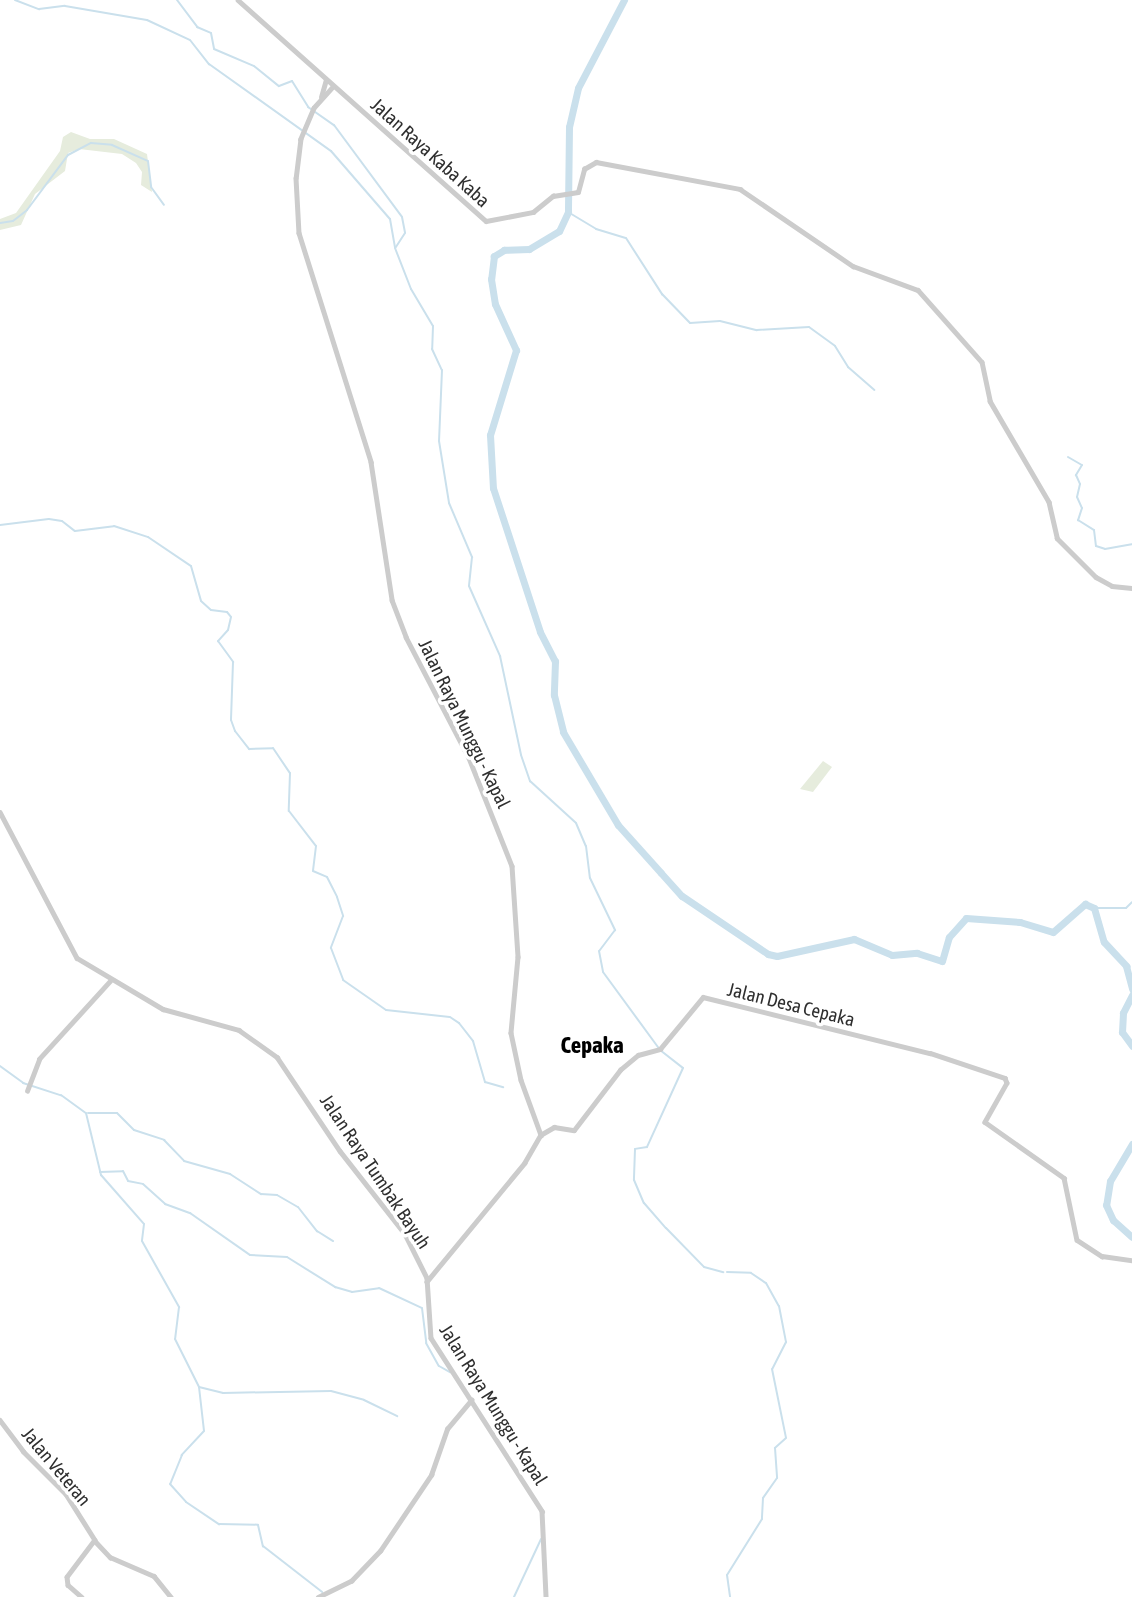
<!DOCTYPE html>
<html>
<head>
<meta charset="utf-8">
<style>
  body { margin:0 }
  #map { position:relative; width:1132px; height:1597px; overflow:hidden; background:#fff; font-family:"Asap Condensed",sans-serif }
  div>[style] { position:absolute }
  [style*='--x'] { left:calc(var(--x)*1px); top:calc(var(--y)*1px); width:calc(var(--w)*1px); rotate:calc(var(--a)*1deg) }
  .green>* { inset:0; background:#e6ecdd }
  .stream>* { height:2px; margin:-1px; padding:0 1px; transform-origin:1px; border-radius:1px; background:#cae0ec }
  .river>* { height:7px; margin:-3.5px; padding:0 3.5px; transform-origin:3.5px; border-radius:3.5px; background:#cae0ec }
  .minor>* { height:4.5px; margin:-2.25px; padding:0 2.25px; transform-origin:2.25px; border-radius:2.25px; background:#ccc }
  span { translate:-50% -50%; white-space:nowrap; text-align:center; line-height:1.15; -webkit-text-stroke:7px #fff; paint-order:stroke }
  .street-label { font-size:19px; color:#2f2f2f }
  .quarter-label { font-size:23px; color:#000; font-weight:700 }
</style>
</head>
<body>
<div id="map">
  <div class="green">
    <div style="clip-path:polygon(71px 132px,90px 139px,114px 139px,147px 154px,152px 192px,141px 185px,142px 172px,136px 163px,122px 154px,79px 149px,68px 153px,65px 171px,35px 194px,21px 225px,0 230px,0 219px,16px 213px,60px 151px,63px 137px)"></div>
    <div style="clip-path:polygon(823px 761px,832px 767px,813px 792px,800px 789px)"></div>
  </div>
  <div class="stream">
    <div style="--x:15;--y:0;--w:26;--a:21"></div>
    <div style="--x:39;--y:9;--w:26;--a:-7"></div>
    <div style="--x:65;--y:6;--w:83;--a:9.7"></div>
    <div style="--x:147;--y:20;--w:47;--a:24.9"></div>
    <div style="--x:190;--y:40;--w:31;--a:52"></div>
    <div style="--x:209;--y:64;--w:150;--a:35.5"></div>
    <div style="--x:331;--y:151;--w:90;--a:49.1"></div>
    <div style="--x:390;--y:219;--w:29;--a:80"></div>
    <div style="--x:395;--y:248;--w:44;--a:68.7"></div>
    <div style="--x:411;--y:289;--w:43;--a:59.3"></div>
    <div style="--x:433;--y:326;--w:23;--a:92"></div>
    <div style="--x:432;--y:349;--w:23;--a:65"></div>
    <div style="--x:442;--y:370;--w:71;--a:92.4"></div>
    <div style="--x:439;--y:441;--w:63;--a:80.8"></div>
    <div style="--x:449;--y:503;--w:59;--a:66.9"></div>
    <div style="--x:472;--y:557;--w:29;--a:96"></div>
    <div style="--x:469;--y:586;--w:77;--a:66.1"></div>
    <div style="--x:500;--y:656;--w:101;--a:78"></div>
    <div style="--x:521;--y:755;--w:28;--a:71"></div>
    <div style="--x:530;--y:781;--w:62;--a:42.4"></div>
    <div style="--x:576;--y:823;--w:25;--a:67"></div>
    <div style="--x:586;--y:846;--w:32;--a:83"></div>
    <div style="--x:590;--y:878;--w:58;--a:64.3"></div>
    <div style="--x:615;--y:930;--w:26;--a:127"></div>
    <div style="--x:599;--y:951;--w:21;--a:79"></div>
    <div style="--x:603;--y:972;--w:97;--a:53.8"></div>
    <div style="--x:660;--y:1050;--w:29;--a:38"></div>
    <div style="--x:683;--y:1068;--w:87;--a:114.5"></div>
    <div style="--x:647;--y:1147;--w:12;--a:171"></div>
    <div style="--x:635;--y:1149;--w:31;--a:92"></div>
    <div style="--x:634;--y:1180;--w:25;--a:67"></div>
    <div style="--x:644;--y:1203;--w:33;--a:49"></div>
    <div style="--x:666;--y:1228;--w:54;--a:45.7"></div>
    <div style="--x:704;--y:1267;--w:20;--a:15"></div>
    <div style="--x:177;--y:0;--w:34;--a:53"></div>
    <div style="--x:197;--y:27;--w:15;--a:23"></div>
    <div style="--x:211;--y:33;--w:16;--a:79"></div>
    <div style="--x:214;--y:49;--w:43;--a:23"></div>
    <div style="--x:254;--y:66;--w:32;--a:39"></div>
    <div style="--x:279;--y:86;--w:14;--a:-21"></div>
    <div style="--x:292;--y:81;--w:31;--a:58"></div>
    <div style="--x:308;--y:107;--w:32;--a:35"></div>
    <div style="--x:334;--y:125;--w:114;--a:53.5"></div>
    <div style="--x:402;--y:217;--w:16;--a:79"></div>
    <div style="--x:405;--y:233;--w:17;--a:123"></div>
    <div style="--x:568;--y:212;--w:33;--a:31"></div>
    <div style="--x:596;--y:229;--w:31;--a:17"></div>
    <div style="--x:626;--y:238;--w:67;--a:57.3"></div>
    <div style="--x:662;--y:294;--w:40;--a:46"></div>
    <div style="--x:690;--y:323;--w:30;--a:-4"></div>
    <div style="--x:720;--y:321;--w:38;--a:14"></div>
    <div style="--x:757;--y:330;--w:52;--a:-3.3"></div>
    <div style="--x:809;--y:327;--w:32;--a:36"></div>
    <div style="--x:835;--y:346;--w:25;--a:58"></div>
    <div style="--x:848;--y:367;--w:35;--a:41"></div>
    <div style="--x:0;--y:223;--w:13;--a:-9"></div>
    <div style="--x:13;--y:221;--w:18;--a:-38"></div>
    <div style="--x:27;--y:210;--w:69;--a:-53.3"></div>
    <div style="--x:68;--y:155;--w:26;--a:-28"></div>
    <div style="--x:91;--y:143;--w:21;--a:5"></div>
    <div style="--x:112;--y:145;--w:39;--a:24"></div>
    <div style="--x:148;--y:161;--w:26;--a:83"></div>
    <div style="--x:151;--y:187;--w:22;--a:54"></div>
    <div style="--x:1068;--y:457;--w:16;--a:30"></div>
    <div style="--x:1082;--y:465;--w:12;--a:121"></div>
    <div style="--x:1076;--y:475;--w:10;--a:66"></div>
    <div style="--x:1080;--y:484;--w:13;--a:103"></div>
    <div style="--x:1077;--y:497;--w:12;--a:66"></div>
    <div style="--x:1082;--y:508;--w:13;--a:108"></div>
    <div style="--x:1078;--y:520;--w:19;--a:32"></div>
    <div style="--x:1094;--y:530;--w:16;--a:83"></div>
    <div style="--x:1096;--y:546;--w:9;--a:18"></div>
    <div style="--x:1105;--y:549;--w:27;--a:-10"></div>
    <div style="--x:0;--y:525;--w:49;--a:-7"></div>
    <div style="--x:49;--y:519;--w:13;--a:9"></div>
    <div style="--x:62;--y:521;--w:16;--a:38"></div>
    <div style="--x:75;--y:531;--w:39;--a:-7"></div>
    <div style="--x:114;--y:526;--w:36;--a:18"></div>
    <div style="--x:148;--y:537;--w:52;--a:34"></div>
    <div style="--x:191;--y:566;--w:36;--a:74"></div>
    <div style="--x:201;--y:601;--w:13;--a:42"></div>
    <div style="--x:211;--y:610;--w:16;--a:7"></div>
    <div style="--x:227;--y:612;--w:6;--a:51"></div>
    <div style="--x:231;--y:617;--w:13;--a:103"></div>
    <div style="--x:228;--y:630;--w:15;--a:132"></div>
    <div style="--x:218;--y:641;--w:26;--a:54"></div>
    <div style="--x:233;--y:662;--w:58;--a:92"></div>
    <div style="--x:231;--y:720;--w:12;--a:70"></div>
    <div style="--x:235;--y:731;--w:23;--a:52"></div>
    <div style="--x:249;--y:749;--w:24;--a:-2"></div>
    <div style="--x:273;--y:748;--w:30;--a:56"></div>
    <div style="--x:290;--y:773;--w:38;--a:92"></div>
    <div style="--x:289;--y:811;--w:44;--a:52.4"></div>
    <div style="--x:316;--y:846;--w:25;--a:97"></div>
    <div style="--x:313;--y:871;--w:15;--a:23"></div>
    <div style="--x:327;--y:877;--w:22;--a:63"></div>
    <div style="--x:337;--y:897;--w:20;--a:72"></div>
    <div style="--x:343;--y:916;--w:34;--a:111"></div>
    <div style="--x:331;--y:948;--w:34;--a:69"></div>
    <div style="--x:343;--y:980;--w:52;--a:34.9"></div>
    <div style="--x:386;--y:1010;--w:64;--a:6.2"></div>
    <div style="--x:450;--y:1017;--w:11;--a:34"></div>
    <div style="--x:459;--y:1023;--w:23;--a:52"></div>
    <div style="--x:473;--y:1041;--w:43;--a:73.7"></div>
    <div style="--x:485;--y:1082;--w:19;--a:16"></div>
    <div style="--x:1094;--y:908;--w:32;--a:0"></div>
    <div style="--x:1126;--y:908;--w:8;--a:-45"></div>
    <div style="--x:0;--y:1066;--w:29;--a:36"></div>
    <div style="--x:23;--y:1083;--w:40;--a:18"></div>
    <div style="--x:61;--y:1095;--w:31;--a:36"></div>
    <div style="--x:86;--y:1113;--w:64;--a:76.4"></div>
    <div style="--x:101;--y:1175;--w:65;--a:48.7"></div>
    <div style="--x:144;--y:1224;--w:17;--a:97"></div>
    <div style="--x:142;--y:1241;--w:76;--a:60.7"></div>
    <div style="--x:179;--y:1307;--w:32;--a:97"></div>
    <div style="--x:175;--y:1339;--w:54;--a:63.4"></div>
    <div style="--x:199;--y:1387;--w:44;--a:83.5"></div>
    <div style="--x:204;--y:1431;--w:33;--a:133"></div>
    <div style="--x:182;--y:1455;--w:31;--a:112"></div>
    <div style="--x:170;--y:1484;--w:24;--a:48"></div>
    <div style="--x:186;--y:1502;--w:40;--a:34"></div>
    <div style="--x:219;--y:1524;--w:39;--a:1"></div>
    <div style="--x:258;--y:1525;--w:22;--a:77"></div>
    <div style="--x:263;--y:1546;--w:75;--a:37.9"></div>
    <div style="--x:88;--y:1113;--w:29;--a:0"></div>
    <div style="--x:117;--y:1113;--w:24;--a:45"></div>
    <div style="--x:134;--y:1130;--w:32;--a:18"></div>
    <div style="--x:164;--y:1140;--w:29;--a:46"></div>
    <div style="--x:184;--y:1161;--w:48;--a:15.8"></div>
    <div style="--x:230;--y:1174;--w:37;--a:33"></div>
    <div style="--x:261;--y:1194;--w:16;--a:4"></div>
    <div style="--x:277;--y:1195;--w:24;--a:30"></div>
    <div style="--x:298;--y:1207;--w:31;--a:52"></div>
    <div style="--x:317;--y:1231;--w:19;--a:32"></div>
    <div style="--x:100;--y:1172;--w:23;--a:-2"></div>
    <div style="--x:123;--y:1171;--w:11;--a:63"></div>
    <div style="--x:128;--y:1181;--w:15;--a:11"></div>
    <div style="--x:143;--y:1184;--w:30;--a:42"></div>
    <div style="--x:165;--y:1204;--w:27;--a:20"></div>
    <div style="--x:190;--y:1213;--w:73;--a:35"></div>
    <div style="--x:250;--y:1255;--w:37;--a:3"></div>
    <div style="--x:287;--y:1257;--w:57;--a:32"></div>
    <div style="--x:335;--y:1287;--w:18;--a:16"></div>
    <div style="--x:352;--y:1292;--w:27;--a:-8"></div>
    <div style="--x:379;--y:1288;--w:47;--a:24.9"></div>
    <div style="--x:422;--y:1308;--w:35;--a:83"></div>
    <div style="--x:426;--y:1343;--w:26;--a:61"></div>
    <div style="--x:439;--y:1366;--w:13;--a:29"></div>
    <div style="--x:727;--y:1272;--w:24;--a:2"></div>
    <div style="--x:751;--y:1273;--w:18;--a:34"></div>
    <div style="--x:766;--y:1283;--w:26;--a:61"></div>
    <div style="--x:779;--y:1306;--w:37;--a:79"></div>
    <div style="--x:786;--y:1342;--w:30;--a:117"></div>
    <div style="--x:772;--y:1369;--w:70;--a:78.5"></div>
    <div style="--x:786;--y:1438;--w:15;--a:138"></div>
    <div style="--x:775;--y:1448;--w:30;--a:86"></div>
    <div style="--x:777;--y:1478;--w:24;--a:125"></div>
    <div style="--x:763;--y:1498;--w:21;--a:93"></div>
    <div style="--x:762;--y:1519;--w:66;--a:122"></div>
    <div style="--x:727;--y:1575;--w:22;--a:82"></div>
    <div style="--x:199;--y:1387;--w:25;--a:14"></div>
    <div style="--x:223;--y:1393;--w:108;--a:-1.1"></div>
    <div style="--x:331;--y:1391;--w:34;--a:15"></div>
    <div style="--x:364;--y:1400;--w:37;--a:26"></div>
    <div style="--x:514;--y:1597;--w:64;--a:-65"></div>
  </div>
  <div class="river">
    <div style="--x:624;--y:0;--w:99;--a:117.6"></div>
    <div style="--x:578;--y:88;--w:40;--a:103"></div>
    <div style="--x:569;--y:127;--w:85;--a:90.7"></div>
    <div style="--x:568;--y:212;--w:21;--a:115"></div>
    <div style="--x:559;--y:231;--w:35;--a:149"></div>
    <div style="--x:529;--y:249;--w:25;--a:178"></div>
    <div style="--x:504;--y:250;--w:12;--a:149"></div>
    <div style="--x:494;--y:256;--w:23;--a:97"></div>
    <div style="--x:491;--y:279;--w:25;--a:81"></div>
    <div style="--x:495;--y:304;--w:51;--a:65.5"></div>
    <div style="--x:516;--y:350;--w:89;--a:107"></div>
    <div style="--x:490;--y:435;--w:53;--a:86.8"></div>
    <div style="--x:493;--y:488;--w:151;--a:71.9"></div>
    <div style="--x:540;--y:632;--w:33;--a:63"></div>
    <div style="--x:555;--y:661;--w:34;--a:92"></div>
    <div style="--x:554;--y:695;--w:38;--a:76"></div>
    <div style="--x:563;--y:732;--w:108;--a:59.4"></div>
    <div style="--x:618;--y:825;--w:64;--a:48.1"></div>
    <div style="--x:661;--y:873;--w:31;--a:48"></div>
    <div style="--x:682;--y:896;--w:104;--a:34"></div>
    <div style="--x:768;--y:954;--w:9;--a:13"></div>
    <div style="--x:777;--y:956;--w:79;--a:-12.4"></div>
    <div style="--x:854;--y:939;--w:41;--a:22.8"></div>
    <div style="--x:892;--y:955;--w:25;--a:-5"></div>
    <div style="--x:917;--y:953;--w:26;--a:18"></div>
    <div style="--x:942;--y:961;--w:25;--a:-74"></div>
    <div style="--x:949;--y:937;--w:25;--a:-48"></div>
    <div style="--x:966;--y:918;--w:54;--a:4.2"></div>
    <div style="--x:1020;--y:922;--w:34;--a:17"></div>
    <div style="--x:1053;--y:932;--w:43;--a:-41.2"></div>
    <div style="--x:1085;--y:904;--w:10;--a:24"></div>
    <div style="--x:1094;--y:908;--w:35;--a:74"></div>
    <div style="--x:1104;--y:942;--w:33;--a:47"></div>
    <div style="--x:1126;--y:966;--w:24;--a:75"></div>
    <div style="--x:1132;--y:995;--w:20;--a:117"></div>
    <div style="--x:1123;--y:1013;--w:19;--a:93"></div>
    <div style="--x:1122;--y:1032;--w:17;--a:54"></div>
    <div style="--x:1132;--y:1144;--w:43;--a:120.7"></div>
    <div style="--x:1110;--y:1181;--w:24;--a:99"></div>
    <div style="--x:1106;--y:1205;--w:17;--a:65"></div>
    <div style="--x:1113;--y:1220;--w:25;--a:42"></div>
  </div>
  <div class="minor">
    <div style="--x:238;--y:0;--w:332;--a:41.7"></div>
    <div style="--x:486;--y:221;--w:48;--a:-10.8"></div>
    <div style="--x:533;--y:212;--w:26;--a:-39"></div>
    <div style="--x:553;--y:196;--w:25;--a:-9"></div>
    <div style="--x:578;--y:192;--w:24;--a:-75"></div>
    <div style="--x:584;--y:169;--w:14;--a:-30"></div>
    <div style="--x:596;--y:162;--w:147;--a:10.6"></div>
    <div style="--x:740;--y:189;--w:137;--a:34.3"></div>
    <div style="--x:853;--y:266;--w:69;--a:20.3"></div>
    <div style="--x:918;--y:290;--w:96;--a:48.4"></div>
    <div style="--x:982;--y:362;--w:40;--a:78"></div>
    <div style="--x:990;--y:401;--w:117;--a:59.7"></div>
    <div style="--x:1049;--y:502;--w:37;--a:77"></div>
    <div style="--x:1057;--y:538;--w:55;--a:45"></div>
    <div style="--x:1096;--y:577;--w:18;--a:29"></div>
    <div style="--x:1112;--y:586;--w:20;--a:6"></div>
    <div style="--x:333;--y:87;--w:28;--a:132"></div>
    <div style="--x:314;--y:108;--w:34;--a:113"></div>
    <div style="--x:301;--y:139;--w:39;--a:97"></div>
    <div style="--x:296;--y:178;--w:55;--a:86.9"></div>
    <div style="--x:299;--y:233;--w:240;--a:72.5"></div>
    <div style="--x:371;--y:462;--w:140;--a:81.3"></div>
    <div style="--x:392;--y:600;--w:40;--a:69"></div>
    <div style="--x:406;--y:637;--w:136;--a:62.5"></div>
    <div style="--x:469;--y:758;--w:116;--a:68.3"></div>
    <div style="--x:512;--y:866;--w:91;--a:86.2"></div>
    <div style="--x:518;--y:957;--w:76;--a:95.3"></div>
    <div style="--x:511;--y:1033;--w:48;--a:78"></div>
    <div style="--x:521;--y:1080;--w:59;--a:70"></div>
    <div style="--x:541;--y:1135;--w:32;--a:120"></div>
    <div style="--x:525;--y:1163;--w:154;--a:129.5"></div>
    <div style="--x:321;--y:97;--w:18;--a:-74"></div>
    <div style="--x:0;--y:812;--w:165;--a:62.2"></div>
    <div style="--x:77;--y:958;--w:100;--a:30.7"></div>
    <div style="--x:163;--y:1009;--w:79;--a:15.4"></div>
    <div style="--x:239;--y:1030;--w:47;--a:35.4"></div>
    <div style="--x:277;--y:1057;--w:113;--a:56.2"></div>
    <div style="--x:340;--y:1151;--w:105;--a:51.9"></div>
    <div style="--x:405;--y:1234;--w:49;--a:63.4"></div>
    <div style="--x:427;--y:1278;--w:60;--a:86.2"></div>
    <div style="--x:431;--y:1338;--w:206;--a:57.3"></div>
    <div style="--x:542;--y:1511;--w:86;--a:87.3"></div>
    <div style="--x:27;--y:1091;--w:34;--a:-69"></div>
    <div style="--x:39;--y:1059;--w:105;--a:-47.7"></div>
    <div style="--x:542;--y:1134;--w:14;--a:-30"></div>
    <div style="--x:554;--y:1127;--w:20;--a:9"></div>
    <div style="--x:574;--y:1130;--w:76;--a:-52.5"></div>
    <div style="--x:620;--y:1070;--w:23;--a:-40"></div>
    <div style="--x:638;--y:1055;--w:23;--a:-15"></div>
    <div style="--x:660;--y:1049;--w:67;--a:-50.4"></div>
    <div style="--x:703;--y:997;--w:234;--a:13.9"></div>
    <div style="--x:930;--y:1053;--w:79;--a:18.4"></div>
    <div style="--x:1005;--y:1078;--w:5;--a:68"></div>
    <div style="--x:1007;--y:1083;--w:45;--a:119.4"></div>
    <div style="--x:985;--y:1122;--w:97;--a:35.3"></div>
    <div style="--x:1064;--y:1178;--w:63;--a:78.2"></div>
    <div style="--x:1077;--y:1240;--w:30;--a:33"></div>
    <div style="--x:1102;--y:1256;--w:30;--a:8"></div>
    <div style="--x:0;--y:1420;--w:39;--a:53"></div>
    <div style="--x:23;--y:1451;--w:61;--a:45"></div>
    <div style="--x:66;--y:1494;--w:54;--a:57.8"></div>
    <div style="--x:95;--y:1540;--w:46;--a:127.1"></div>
    <div style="--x:67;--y:1577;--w:8;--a:83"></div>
    <div style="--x:68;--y:1585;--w:18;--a:41"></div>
    <div style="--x:96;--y:1542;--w:21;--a:47"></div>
    <div style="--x:110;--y:1557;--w:48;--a:23.4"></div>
    <div style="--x:154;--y:1576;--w:27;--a:51"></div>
    <div style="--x:318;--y:1597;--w:37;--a:-26"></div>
    <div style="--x:351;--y:1581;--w:42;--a:-46"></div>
    <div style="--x:380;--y:1551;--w:92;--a:-56.1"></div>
    <div style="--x:431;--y:1475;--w:49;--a:-70.8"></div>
    <div style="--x:447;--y:1429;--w:38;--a:-50"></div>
  </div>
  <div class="street-label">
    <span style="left:430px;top:153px;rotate:42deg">Jalan Raya Kaba Kaba</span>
    <span style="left:464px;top:724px;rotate:64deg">Jalan Raya Munggu - Kapal</span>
    <span style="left:791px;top:1005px;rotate:14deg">Jalan Desa Cepaka</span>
    <span style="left:375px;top:1172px;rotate:56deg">Jalan Raya Tumbak Bayuh</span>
    <span style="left:493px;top:1405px;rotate:58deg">Jalan Raya Munggu - Kapal</span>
    <span style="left:56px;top:1467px;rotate:50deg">Jalan Veteran</span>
  </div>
  <div class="quarter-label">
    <span style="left:592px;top:1045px">Cepaka</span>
  </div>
</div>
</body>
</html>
